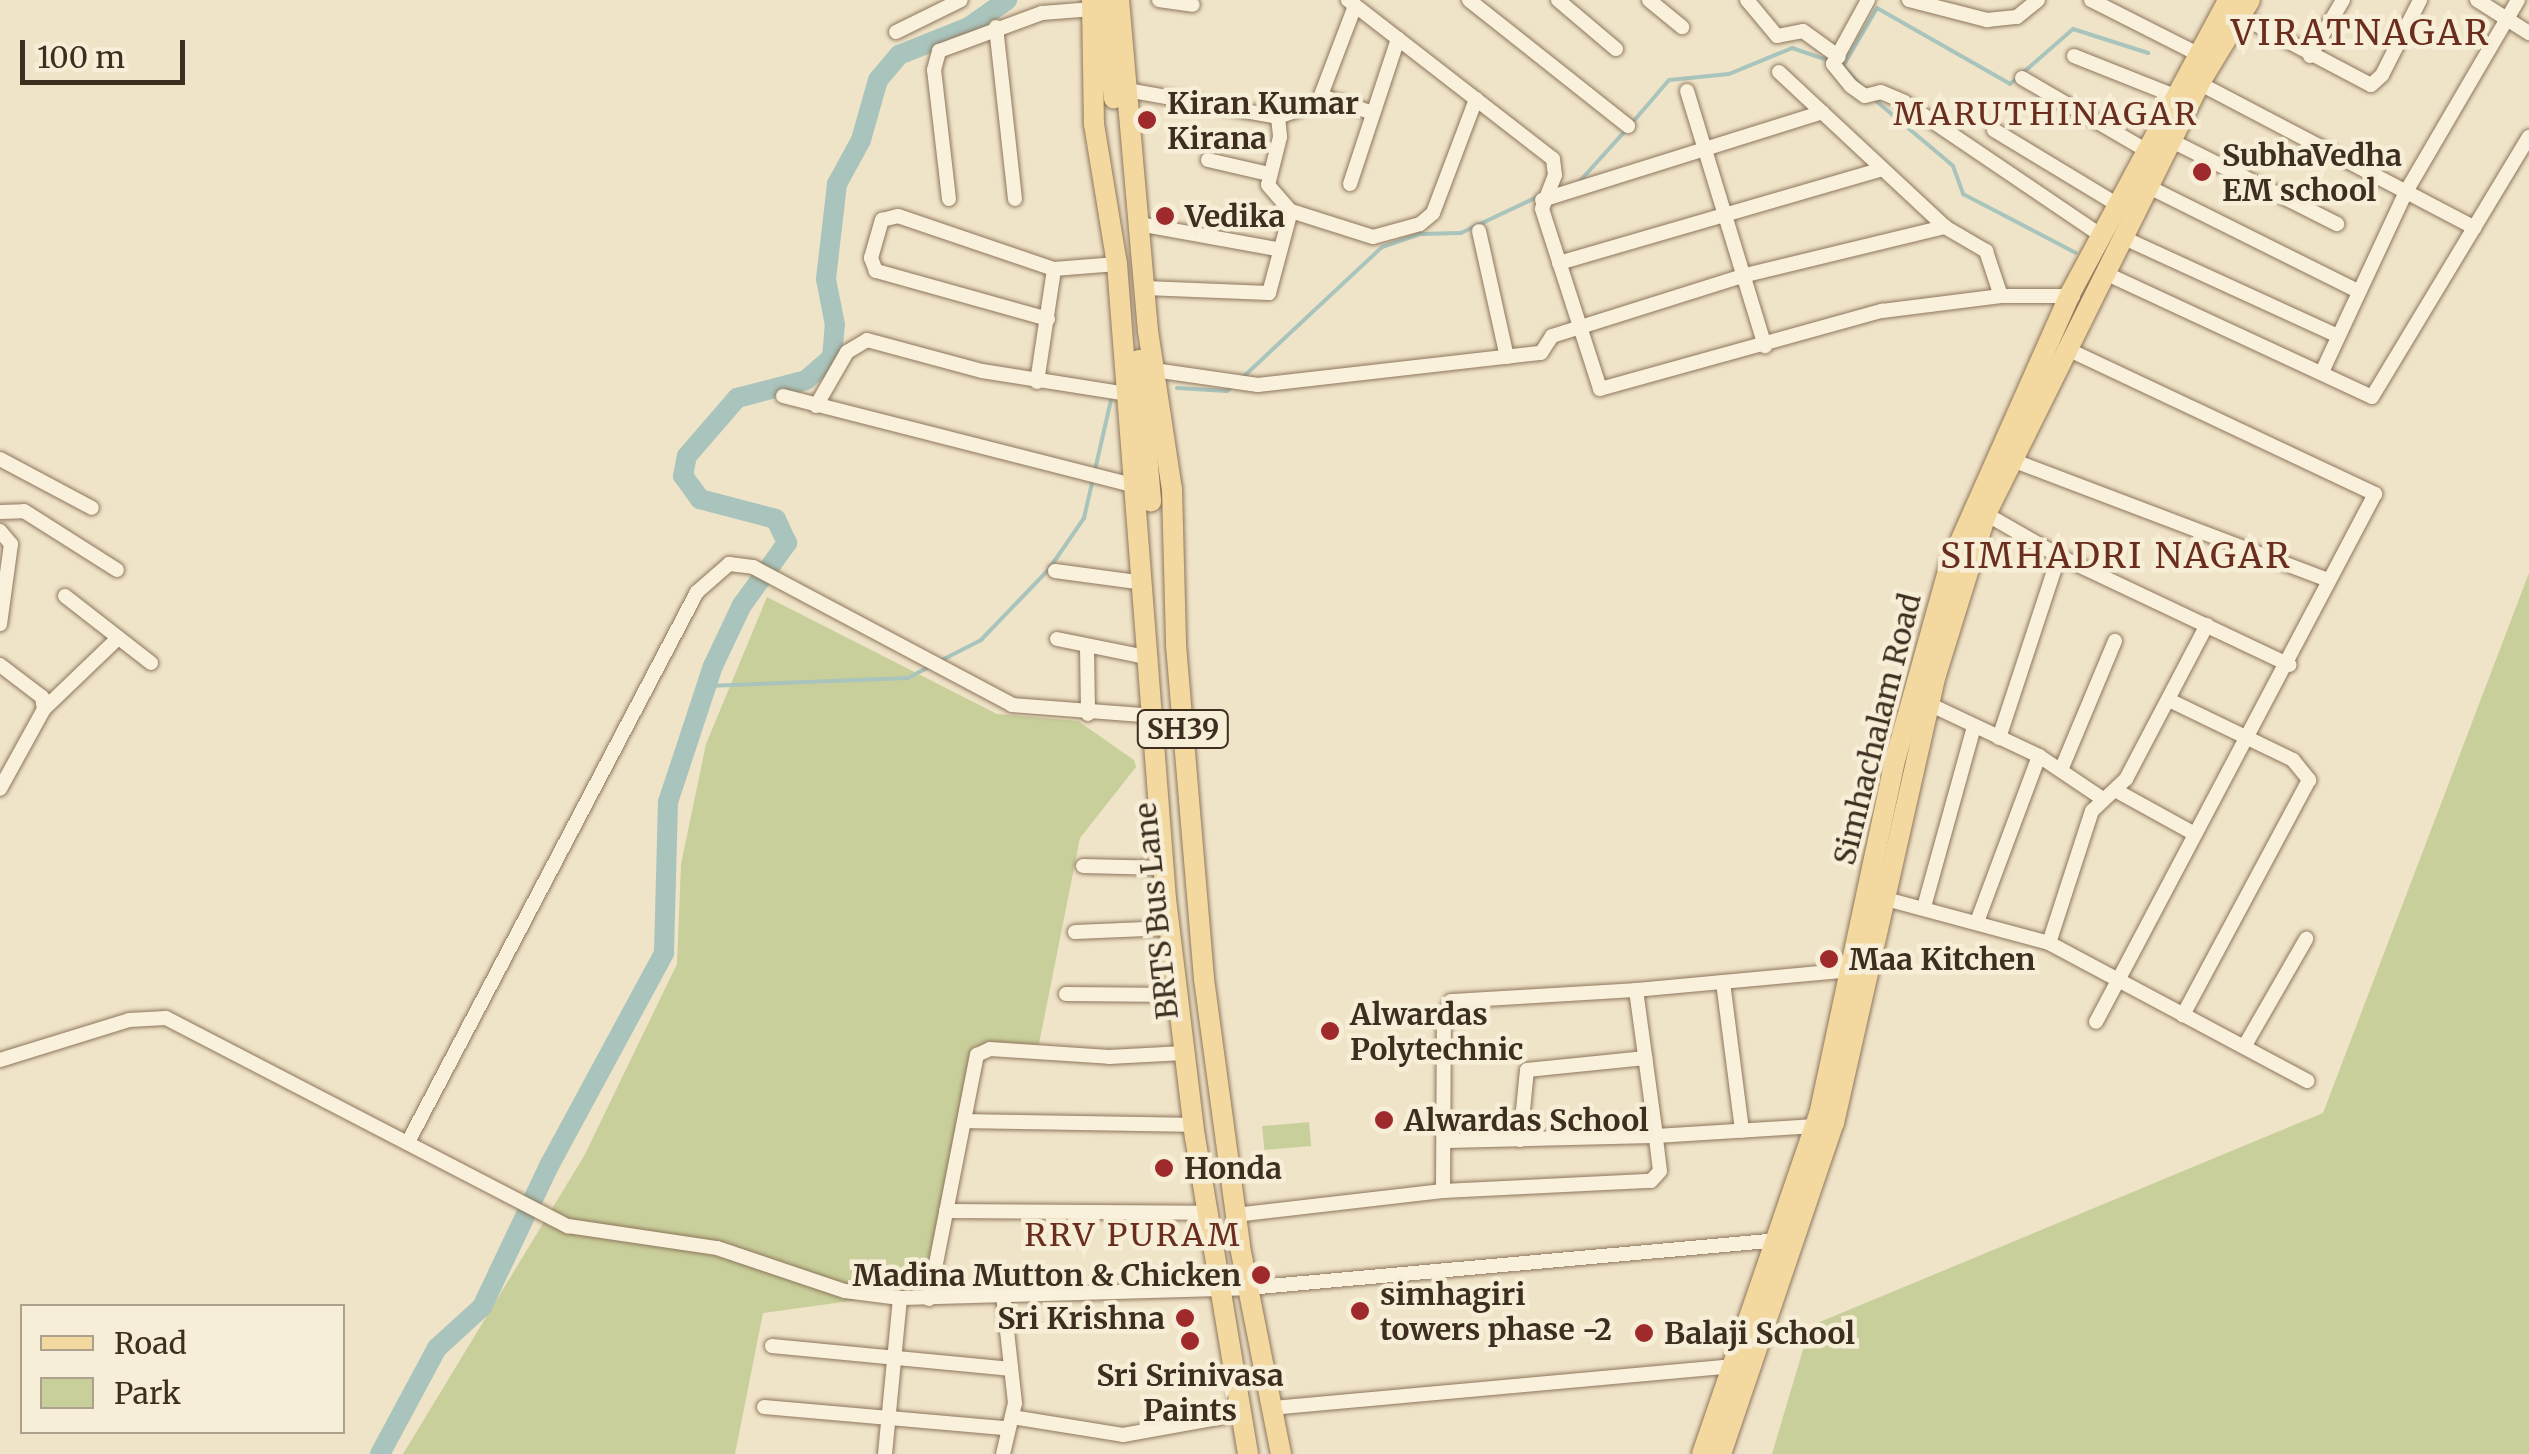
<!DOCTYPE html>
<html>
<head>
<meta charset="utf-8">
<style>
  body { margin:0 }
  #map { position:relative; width:2529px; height:1454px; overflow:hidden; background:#f0e4c8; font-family:Merriweather,serif }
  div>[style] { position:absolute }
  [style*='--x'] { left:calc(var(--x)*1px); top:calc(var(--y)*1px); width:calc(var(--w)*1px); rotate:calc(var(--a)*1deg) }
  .green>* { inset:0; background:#c9cf9b; transform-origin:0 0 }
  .stream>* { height:4px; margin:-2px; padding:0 2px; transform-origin:2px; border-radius:2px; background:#a9c4bc }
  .river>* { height:20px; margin:-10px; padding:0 10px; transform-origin:10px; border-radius:10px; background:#a9c4bc }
  .roads { filter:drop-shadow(0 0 2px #8d765c) drop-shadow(0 0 2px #8d765c) }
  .street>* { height:14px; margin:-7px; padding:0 7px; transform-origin:7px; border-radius:7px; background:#faf1dc }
  .primary>* { height:20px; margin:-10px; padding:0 10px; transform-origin:10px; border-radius:10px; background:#f3d9a0 }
  .dots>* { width:28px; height:28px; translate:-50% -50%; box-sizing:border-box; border:5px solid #f7eed8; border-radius:50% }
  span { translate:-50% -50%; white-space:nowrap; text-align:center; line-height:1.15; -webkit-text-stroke:9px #f7eed8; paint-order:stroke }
  .shield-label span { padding:2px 8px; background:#f7eed8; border:2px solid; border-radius:8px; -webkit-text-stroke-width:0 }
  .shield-label { font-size:28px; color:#3d2e20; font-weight:700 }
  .poi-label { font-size:30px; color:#3d2e20; font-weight:700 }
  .left { translate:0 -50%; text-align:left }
  .right { translate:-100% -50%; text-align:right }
  .street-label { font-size:30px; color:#3d2e20 }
  .neighbourhood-label { font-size:32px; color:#6b2e1e; letter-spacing:2.5px }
  .quarter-label { font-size:35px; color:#6b2e1e; letter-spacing:2.5px }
  .legend { position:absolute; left:20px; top:1304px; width:325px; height:130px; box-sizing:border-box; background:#f7eed8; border:2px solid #ada18e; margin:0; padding:12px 18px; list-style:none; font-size:30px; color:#3d2e20 }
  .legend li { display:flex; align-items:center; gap:20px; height:50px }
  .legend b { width:50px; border:2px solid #ada18e }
  .scale { position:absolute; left:20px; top:40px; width:165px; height:45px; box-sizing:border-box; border:5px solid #3d2e20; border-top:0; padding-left:12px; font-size:30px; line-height:35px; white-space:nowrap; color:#3d2e20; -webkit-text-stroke:8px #f7eed8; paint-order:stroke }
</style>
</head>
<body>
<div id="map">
  <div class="green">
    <div style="clip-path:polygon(2529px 573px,2529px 1454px,1772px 1454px,1810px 1326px,2323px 1113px)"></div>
    <div style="clip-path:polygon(767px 597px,997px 714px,1078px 721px,1134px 760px,1136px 767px,1080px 838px,1039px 1044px,974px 1046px,924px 1291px,763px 1313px,735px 1454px,403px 1454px,584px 1156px,677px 964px,681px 864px,706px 744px)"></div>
    <div style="left:1309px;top:1122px;width:24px;height:47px;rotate:85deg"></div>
  </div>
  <div class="stream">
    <div style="--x:1843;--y:66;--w:67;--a:-59.6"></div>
    <div style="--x:1877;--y:8;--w:153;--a:29.7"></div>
    <div style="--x:2010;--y:84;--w:84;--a:-41.1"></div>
    <div style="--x:2073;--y:29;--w:79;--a:17.7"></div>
    <div style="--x:1844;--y:67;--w:25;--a:48"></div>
    <div style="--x:1875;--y:100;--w:102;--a:40.2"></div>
    <div style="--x:1953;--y:166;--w:30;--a:70"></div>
    <div style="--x:1963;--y:194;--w:127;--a:27.6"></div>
    <div style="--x:1632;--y:123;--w:57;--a:-49.3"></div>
    <div style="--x:1669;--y:80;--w:60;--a:-5.7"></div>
    <div style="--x:1729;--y:74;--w:68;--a:-22.4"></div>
    <div style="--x:1792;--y:48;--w:39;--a:19"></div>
    <div style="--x:1579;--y:182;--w:70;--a:-47.9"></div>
    <div style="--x:1241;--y:379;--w:193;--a:-43.1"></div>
    <div style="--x:1382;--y:247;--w:40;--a:-18.9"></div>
    <div style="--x:1420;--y:234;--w:41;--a:-1.4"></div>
    <div style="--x:1461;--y:233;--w:84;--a:-25.3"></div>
    <div style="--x:1177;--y:388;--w:50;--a:3.4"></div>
    <div style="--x:1227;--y:391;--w:9;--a:-41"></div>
    <div style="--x:942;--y:660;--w:44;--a:-27.1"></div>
    <div style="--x:981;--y:640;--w:98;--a:-46.2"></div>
    <div style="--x:1049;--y:569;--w:62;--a:-55.5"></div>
    <div style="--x:1084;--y:518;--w:121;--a:-77.1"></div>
    <div style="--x:707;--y:686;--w:201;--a:-2.3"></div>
    <div style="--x:908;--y:678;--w:24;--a:-28"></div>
  </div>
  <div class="river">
    <div style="--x:380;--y:1454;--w:120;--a:-61.7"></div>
    <div style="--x:437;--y:1348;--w:61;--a:-42.3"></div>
    <div style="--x:482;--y:1307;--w:158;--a:-64.6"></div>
    <div style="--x:550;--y:1164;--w:240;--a:-61.6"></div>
    <div style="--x:664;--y:953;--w:151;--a:-88.5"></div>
    <div style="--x:668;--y:802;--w:143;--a:-71.7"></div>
    <div style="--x:713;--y:666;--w:68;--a:-64.6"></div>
    <div style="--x:742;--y:605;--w:77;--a:-54"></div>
    <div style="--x:787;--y:543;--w:26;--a:-115"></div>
    <div style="--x:776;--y:519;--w:79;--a:-165.3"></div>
    <div style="--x:700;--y:499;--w:29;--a:-126"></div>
    <div style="--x:683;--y:476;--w:20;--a:-79"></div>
    <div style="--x:687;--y:456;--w:77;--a:-49.2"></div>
    <div style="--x:737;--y:398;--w:71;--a:-14.6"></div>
    <div style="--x:806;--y:380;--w:35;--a:-41"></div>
    <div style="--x:832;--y:357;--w:32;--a:-85"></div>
    <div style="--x:835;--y:325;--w:47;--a:-101.1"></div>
    <div style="--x:826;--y:279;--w:96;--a:-83.4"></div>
    <div style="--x:837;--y:184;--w:50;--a:-61.4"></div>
    <div style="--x:861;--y:140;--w:62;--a:-74.2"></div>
    <div style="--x:878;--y:80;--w:33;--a:-50"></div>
    <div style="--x:899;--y:55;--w:75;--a:-21.8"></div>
    <div style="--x:969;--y:27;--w:47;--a:-35.4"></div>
  </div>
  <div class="roads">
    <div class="street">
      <div style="--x:1159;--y:0;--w:34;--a:8"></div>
      <div style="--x:1348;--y:0;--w:259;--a:37.8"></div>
      <div style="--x:1553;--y:159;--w:16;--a:83"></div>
      <div style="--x:1555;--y:175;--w:36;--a:111"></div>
      <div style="--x:1542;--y:209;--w:189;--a:72.1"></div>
      <div style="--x:1600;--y:389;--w:293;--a:-15.5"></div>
      <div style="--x:1882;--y:311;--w:120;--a:-7.2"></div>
      <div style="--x:2001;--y:296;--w:72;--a:0"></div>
      <div style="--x:1469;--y:0;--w:203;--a:38.4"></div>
      <div style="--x:1558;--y:0;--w:76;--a:40.2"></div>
      <div style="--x:1649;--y:0;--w:43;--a:39.3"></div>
      <div style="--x:1747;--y:0;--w:47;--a:50.2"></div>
      <div style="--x:1777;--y:36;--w:26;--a:-11"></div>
      <div style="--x:1803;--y:31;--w:44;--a:35.8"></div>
      <div style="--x:1868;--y:0;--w:73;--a:118.7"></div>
      <div style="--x:1833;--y:64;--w:28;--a:51"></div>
      <div style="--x:1851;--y:86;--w:17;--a:36"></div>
      <div style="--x:1865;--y:96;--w:16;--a:-14"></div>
      <div style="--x:1881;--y:92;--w:25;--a:23"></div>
      <div style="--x:1904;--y:102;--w:235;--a:34.1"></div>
      <div style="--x:1909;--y:0;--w:81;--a:14.4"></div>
      <div style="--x:1987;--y:20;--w:30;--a:-6"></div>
      <div style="--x:2017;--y:17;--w:27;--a:-39"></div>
      <div style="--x:2091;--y:0;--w:118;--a:26.8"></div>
      <div style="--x:2477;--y:0;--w:62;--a:32.4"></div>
      <div style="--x:2240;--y:16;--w:148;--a:27.8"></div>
      <div style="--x:2371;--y:85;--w:15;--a:-42"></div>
      <div style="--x:2382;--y:75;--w:84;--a:-63.1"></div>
      <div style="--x:996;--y:27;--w:173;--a:83.7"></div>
      <div style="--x:896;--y:32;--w:72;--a:-26.2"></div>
      <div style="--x:2074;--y:56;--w:105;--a:21.7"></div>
      <div style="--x:2310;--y:56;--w:65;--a:-59.5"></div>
      <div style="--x:1779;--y:72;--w:227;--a:43"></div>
      <div style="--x:1945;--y:227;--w:48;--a:30.3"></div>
      <div style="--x:1986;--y:251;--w:47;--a:71.6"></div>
      <div style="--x:2022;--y:78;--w:141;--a:30.2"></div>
      <div style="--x:2193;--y:80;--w:318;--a:27.7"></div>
      <div style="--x:1127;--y:90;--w:153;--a:10.1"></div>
      <div style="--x:1278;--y:117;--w:20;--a:84"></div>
      <div style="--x:1280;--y:137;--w:49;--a:104"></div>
      <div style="--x:1268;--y:185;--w:35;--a:49"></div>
      <div style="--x:1291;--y:211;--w:85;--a:105"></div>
      <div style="--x:1269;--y:293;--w:124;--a:-177.7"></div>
      <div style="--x:1687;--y:91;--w:267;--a:73"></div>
      <div style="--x:1321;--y:96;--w:52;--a:18.1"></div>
      <div style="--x:1278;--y:117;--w:42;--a:-19.3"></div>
      <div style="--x:1318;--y:103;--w:104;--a:-69.1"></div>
      <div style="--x:1994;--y:130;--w:143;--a:31.2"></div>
      <div style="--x:2172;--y:141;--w:185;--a:26.7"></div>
      <div style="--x:1208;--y:160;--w:63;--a:12.9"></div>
      <div style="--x:1350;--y:184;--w:153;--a:-71.7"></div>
      <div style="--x:2149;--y:187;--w:231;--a:26.5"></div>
      <div style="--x:949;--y:199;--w:130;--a:-96.6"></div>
      <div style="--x:934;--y:70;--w:20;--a:-75"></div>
      <div style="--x:939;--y:51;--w:110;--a:-20.3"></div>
      <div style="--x:1042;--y:13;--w:51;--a:-4.5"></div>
      <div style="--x:1542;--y:200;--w:294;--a:-17.4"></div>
      <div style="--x:1291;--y:211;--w:86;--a:17.6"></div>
      <div style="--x:1373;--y:237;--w:49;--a:-15.5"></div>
      <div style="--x:1420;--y:224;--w:17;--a:-40"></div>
      <div style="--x:1433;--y:213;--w:122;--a:-69.3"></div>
      <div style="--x:1139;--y:224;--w:139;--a:10.3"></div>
      <div style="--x:1479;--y:231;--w:129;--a:77.5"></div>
      <div style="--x:2124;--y:238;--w:233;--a:24.6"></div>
      <div style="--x:1559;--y:263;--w:337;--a:-16.2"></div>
      <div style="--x:2107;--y:274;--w:292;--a:24.9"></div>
      <div style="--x:2372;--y:397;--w:304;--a:-58.9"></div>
      <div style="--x:1048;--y:319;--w:179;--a:-164.4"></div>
      <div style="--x:876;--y:271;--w:14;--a:-111"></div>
      <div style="--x:871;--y:258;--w:40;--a:-74"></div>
      <div style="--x:882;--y:220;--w:16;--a:-14"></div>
      <div style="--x:898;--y:216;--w:165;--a:18.8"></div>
      <div style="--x:1054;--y:269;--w:63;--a:-4.5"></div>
      <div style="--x:2065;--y:348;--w:343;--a:25.2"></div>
      <div style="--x:2375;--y:494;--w:597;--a:117.85"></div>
      <div style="--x:1154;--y:370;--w:105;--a:8.2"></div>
      <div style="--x:1258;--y:385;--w:285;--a:-6.5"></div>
      <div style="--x:1541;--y:353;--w:20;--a:-57"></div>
      <div style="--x:1552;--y:336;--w:203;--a:-17.5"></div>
      <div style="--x:1746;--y:275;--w:205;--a:-13.6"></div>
      <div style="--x:2322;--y:372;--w:201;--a:-65"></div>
      <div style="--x:2407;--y:190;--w:220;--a:-59.7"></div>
      <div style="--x:1037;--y:382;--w:114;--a:-81.4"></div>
      <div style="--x:783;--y:396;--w:364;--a:14.3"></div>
      <div style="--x:816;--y:406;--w:62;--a:-60.1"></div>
      <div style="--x:847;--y:352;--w:23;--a:-31"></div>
      <div style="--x:867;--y:340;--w:119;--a:15.1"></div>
      <div style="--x:982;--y:371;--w:148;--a:9"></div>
      <div style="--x:0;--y:459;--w:104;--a:28"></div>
      <div style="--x:2012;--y:460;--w:336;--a:20.8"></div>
      <div style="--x:0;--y:512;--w:24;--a:-2"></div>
      <div style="--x:24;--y:511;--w:110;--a:32.4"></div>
      <div style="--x:1986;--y:514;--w:84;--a:29.9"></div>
      <div style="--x:2059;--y:556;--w:255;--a:25.3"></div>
      <div style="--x:0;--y:531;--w:17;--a:50"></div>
      <div style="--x:11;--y:544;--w:81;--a:97.8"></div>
      <div style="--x:1055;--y:571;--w:90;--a:7.7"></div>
      <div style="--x:65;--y:596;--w:109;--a:37.9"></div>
      <div style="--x:1057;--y:639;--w:95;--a:11.5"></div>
      <div style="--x:1087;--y:648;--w:66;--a:89.1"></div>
      <div style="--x:0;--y:665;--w:53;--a:37.3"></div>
      <div style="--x:42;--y:697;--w:12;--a:81"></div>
      <div style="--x:44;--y:709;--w:91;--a:118.8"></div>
      <div style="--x:2169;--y:700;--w:138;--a:25.8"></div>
      <div style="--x:2293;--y:760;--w:26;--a:51"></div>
      <div style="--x:2309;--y:780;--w:267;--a:118.2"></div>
      <div style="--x:1929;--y:704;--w:122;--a:25.3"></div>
      <div style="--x:2039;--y:756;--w:174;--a:110.5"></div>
      <div style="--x:44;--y:709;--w:103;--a:-43.8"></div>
      <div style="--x:1999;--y:738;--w:192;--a:-71.8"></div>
      <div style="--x:2039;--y:756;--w:73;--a:33.9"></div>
      <div style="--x:2061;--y:770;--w:140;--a:-67.3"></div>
      <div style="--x:2115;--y:790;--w:89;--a:28.9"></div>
      <div style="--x:1083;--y:866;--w:81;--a:1.4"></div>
      <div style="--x:1886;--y:899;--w:169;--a:15.1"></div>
      <div style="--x:2049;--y:943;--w:293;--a:28.1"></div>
      <div style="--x:1924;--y:907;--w:187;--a:-74.5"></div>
      <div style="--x:1075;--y:932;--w:95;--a:-2.4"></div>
      <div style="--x:2049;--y:943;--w:139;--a:-72"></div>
      <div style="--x:2092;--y:811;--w:47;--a:-43.3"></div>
      <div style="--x:2126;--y:779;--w:174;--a:-62.3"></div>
      <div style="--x:1723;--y:982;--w:150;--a:82.7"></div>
      <div style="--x:1636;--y:990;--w:218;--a:-5.3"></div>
      <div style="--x:1066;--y:994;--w:111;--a:0.5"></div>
      <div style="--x:2244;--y:1047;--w:125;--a:-60.1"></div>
      <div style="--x:0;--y:1060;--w:135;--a:-17.2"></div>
      <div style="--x:129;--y:1020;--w:37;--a:-3"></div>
      <div style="--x:166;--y:1018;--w:453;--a:27.4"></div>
      <div style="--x:568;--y:1226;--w:151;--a:8.4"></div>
      <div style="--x:717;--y:1248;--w:135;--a:18.6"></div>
      <div style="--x:845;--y:1291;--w:55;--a:7.3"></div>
      <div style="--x:900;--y:1298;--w:348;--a:-1.6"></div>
      <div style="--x:1248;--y:1288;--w:534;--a:-5.16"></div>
      <div style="--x:967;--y:1121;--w:226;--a:1"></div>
      <div style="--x:1520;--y:1140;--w:70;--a:-84.3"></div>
      <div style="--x:1527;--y:1070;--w:119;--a:-5.8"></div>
      <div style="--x:408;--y:1142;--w:621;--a:-62.28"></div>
      <div style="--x:697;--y:592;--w:43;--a:-41.2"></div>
      <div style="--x:729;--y:564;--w:24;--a:7"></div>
      <div style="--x:753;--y:567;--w:293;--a:28"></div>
      <div style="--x:1012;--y:705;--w:143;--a:4.4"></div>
      <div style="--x:1443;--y:1191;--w:174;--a:-89.7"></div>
      <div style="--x:1444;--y:1017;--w:17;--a:-66"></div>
      <div style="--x:1451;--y:1001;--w:185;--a:-3.4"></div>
      <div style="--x:1636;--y:990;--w:147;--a:82.2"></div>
      <div style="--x:1656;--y:1136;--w:212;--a:178.6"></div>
      <div style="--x:946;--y:1211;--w:261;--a:0.4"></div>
      <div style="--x:1235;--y:1215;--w:209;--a:-6.6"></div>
      <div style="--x:1443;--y:1191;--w:208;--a:-2.8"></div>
      <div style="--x:1651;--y:1181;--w:13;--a:-48"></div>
      <div style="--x:1660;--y:1171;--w:35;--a:-97"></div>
      <div style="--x:1656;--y:1136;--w:160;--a:-3.6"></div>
      <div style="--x:929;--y:1299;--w:249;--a:-78.9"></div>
      <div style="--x:977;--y:1055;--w:14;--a:-25"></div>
      <div style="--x:990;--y:1049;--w:119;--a:3.8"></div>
      <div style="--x:1109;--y:1057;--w:75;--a:-3.1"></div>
      <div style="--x:772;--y:1346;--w:238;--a:5.5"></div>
      <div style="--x:764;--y:1407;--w:243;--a:5"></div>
      <div style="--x:1272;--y:1408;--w:471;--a:-5.2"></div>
      <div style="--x:1012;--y:1417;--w:112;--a:9.2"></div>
      <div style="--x:1123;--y:1435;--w:120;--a:-10.1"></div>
      <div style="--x:885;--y:1454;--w:157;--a:-84.5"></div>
      <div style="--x:1003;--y:1454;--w:52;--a:-76.8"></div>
      <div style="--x:1015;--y:1403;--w:109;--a:-96.3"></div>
    </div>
    <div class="primary">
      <div style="--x:1092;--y:0;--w:124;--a:89.1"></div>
      <div style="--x:1094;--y:124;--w:142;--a:80.7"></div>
      <div style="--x:1117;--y:264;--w:637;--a:85.59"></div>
      <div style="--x:1166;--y:899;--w:240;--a:83.1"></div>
      <div style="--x:1195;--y:1137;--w:321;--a:80.5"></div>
      <div style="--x:1119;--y:0;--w:332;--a:85"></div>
      <div style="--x:1148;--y:331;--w:160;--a:81.4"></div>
      <div style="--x:1172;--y:489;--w:156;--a:88.5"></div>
      <div style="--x:1176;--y:645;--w:335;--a:85.2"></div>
      <div style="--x:1204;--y:979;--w:270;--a:82.3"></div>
      <div style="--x:1240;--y:1247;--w:211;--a:78.8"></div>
      <div style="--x:1104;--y:2;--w:97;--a:84.1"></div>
      <div style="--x:1139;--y:360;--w:142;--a:85.1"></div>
      <div style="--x:1702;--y:1454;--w:359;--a:-71"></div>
      <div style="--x:1819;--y:1115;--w:366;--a:-77.9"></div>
      <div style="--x:1896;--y:757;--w:200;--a:-74.4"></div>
      <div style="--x:1950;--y:564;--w:295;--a:-66"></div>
      <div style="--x:2070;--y:294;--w:334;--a:-61.7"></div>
      <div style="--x:1721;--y:1454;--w:350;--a:-71.2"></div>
      <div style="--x:1834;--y:1123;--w:459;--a:-77.2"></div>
      <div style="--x:1936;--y:675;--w:169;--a:-72.7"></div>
      <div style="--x:1986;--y:514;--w:480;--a:-63.6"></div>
      <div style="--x:2199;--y:84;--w:98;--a:-58.7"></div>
    </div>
  </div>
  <div class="dots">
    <div style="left:1147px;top:120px;background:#9e2a2b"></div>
    <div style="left:2202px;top:172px;background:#9e2a2b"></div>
    <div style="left:1165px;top:216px;background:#9e2a2b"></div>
    <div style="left:1829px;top:959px;background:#9e2a2b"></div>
    <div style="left:1330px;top:1031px;background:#9e2a2b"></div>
    <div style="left:1384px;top:1120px;background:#9e2a2b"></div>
    <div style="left:1164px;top:1168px;background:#9e2a2b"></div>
    <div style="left:1261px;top:1275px;background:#9e2a2b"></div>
    <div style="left:1360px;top:1311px;background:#9e2a2b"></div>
    <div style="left:1185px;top:1318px;background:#9e2a2b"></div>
    <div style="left:1644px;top:1333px;background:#9e2a2b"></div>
    <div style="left:1190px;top:1341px;background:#9e2a2b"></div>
  </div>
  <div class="shield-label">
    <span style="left:1183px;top:729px">SH39</span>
  </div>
  <div class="poi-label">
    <span class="left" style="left:1167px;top:120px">Kiran Kumar<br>Kirana</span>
    <span class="left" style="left:2222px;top:172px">SubhaVedha<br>EM school</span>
    <span class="left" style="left:1185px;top:216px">Vedika</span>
    <span class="left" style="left:1849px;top:959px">Maa Kitchen</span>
    <span class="left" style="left:1350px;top:1031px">Alwardas<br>Polytechnic</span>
    <span class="left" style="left:1404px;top:1120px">Alwardas School</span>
    <span class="left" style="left:1184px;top:1168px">Honda</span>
    <span class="right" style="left:1241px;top:1275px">Madina Mutton &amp; Chicken</span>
    <span class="left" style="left:1380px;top:1311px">simhagiri<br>towers phase -2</span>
    <span class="right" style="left:1165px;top:1318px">Sri Krishna</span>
    <span class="left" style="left:1664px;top:1333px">Balaji School</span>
    <span style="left:1190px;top:1392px">Sri Srinivasa<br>Paints</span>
  </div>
  <div class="street-label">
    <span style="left:1877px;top:729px;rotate:-76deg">Simhachalam Road</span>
    <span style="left:1156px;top:911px;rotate:-96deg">BRTS Bus Lane</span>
  </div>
  <div class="neighbourhood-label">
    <span style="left:2046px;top:114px">MARUTHINAGAR</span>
    <span style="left:1133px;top:1235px">RRV PURAM</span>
  </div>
  <div class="quarter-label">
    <span style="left:2361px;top:33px">VIRATNAGAR</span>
    <span style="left:2116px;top:556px">SIMHADRI NAGAR</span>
  </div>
  <ul class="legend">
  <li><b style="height:12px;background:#f3d9a0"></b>Road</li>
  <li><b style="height:28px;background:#c9cf9b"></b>Park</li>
  </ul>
  <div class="scale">100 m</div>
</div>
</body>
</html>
